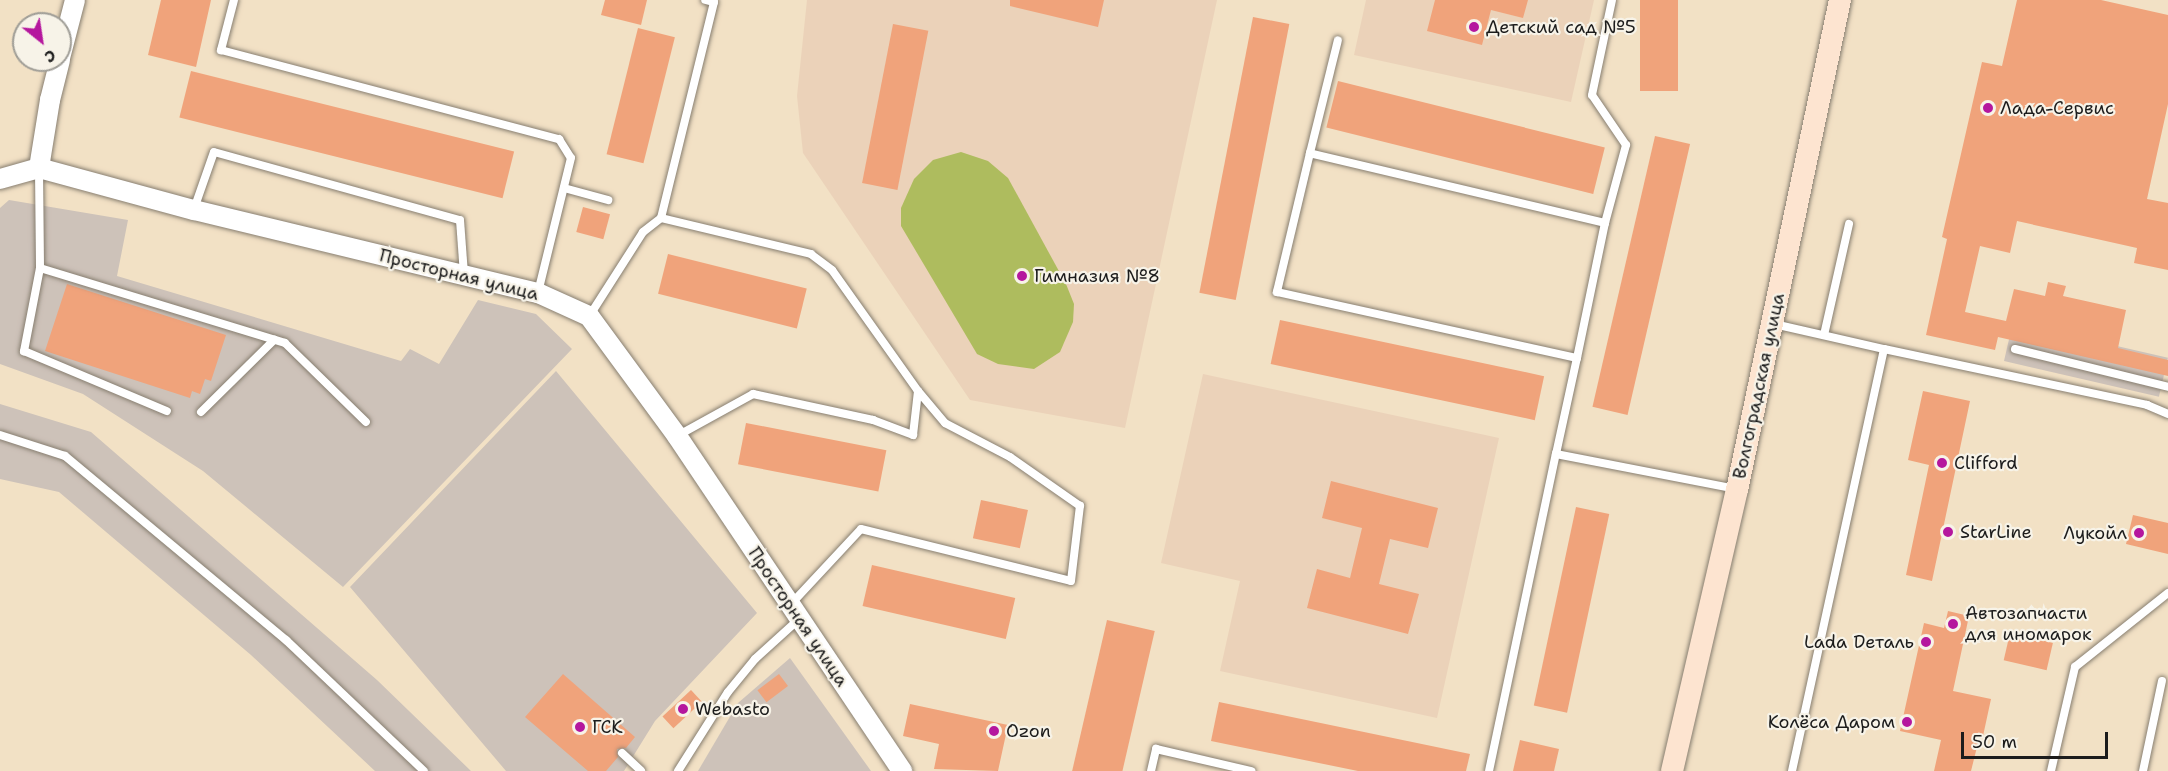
<!DOCTYPE html>
<html>
<head>
<meta charset="utf-8">
<style>
  body { margin:0 }
  #map { position:relative; width:2168px; height:771px; overflow:hidden; background:#f2e1c5; font-family:"Shantell Sans",sans-serif }
  div>[style] { position:absolute }
  [style*='--x'] { left:calc(var(--x)*1px); top:calc(var(--y)*1px); width:calc(var(--w)*1px); rotate:calc(var(--a)*1deg) }
  .built>* { inset:0; background:#ebd2b9 }
  .industrial>* { inset:0; background:#cdc2b9; transform-origin:0 0 }
  .green>* { inset:0; background:#aebc5e }
  .building>* { inset:0; background:#f0a37b; transform-origin:0 0 }
  .roads { filter:drop-shadow(0 0 2px #877e70) drop-shadow(0 0 2px #877e70) }
  .service>* { height:8px; margin:-4px; padding:0 4px; transform-origin:4px; border-radius:4px; background:#fff }
  .tertiary>* { height:20px; margin:-10px; padding:0 10px; transform-origin:10px; border-radius:10px; background:#fff }
  .secondary>* { height:22px; margin:-11px; padding:0 11px; transform-origin:11px; border-radius:11px; background:#fde4d0 }
  .dots>* { width:16px; height:16px; translate:-50% -50%; box-sizing:border-box; border:3px solid #f7f3e8; border-radius:50% }
  span { translate:-50% -50%; white-space:nowrap; text-align:center; line-height:1.15; -webkit-text-stroke:4.5px #f7f3e8; paint-order:stroke }
  .poi-label { font-size:18px; color:#1c1c1c }
  .left { translate:0 -50%; text-align:left }
  .right { translate:-100% -50%; text-align:right }
  .street-label { font-size:18px; color:#1c1c1c }
  .north { position:absolute; left:12px; top:12px; width:60px; height:60px; box-sizing:border-box; background:#f7f3e8; border:2px solid #9f9d96; border-radius:50%; rotate:150deg; font-size:16px; font-weight:700; line-height:24px; text-align:center; color:#1c1c1c }
  .north::after { content:''; display:block; margin:auto; width:21px; height:27px; background:#b5179e; clip-path:polygon(50% 0,100% 100%,50% 72%,0 100%) }
  .scale { position:absolute; left:1961px; top:732px; width:147px; height:27px; box-sizing:border-box; border:3px solid #1c1c1c; border-top:0; padding-left:8px; font-size:18px; line-height:21px; white-space:nowrap; color:#1c1c1c; -webkit-text-stroke:4px #f7f3e8; paint-order:stroke }
</style>
</head>
<body>
<div id="map">
  <div class="built">
    <div style="clip-path:polygon(807px 0,1217px 0,1125px 428px,970px 400px,803px 153px,797px 96px)"></div>
    <div style="clip-path:polygon(1366px 0,1594px 0,1571px 102px,1354px 55px)"></div>
    <div style="clip-path:polygon(1203px 374px,1499px 438px,1437px 718px,1220px 671px,1240px 581px,1161px 563px)"></div>
  </div>
  <div class="industrial">
    <div style="clip-path:polygon(9px 200px,128px 220px,117px 276px,401px 361px,410px 349px,439px 364px,478px 300px,536px 314px,572px 349px,343px 587px,203px 471px,83px 394px,0 364px,0 208px)"></div>
    <div style="left:2013px;top:322px;width:159px;height:40px;rotate:13deg"></div>
    <div style="clip-path:polygon(556px 371px,757px 613px,655px 721px,624px 771px,506px 771px,350px 587px)"></div>
    <div style="clip-path:polygon(0 404px,91px 432px,377px 680px,471px 771px,375px 771px,251px 655px,59px 492px,0 479px)"></div>
    <div style="clip-path:polygon(790px 658px,871px 771px,698px 771px,738px 703px)"></div>
  </div>
  <div class="green">
    <div style="clip-path:polygon(961px 152px,988px 161px,1008px 178px,1066px 284px,1074px 304px,1073px 322px,1060px 352px,1034px 369px,998px 364px,977px 354px,901px 226px,901px 208px,914px 179px,933px 160px)"></div>
  </div>
  <div class="building">
    <div style="clip-path:polygon(161px 0,211px 0,196px 67px,148px 55px)"></div>
    <div style="clip-path:polygon(605px 0,647px 0,641px 25px,601px 15px)"></div>
    <div style="clip-path:polygon(1010px 0,1104px 0,1098px 27px,1010px 6px)"></div>
    <div style="clip-path:polygon(1435px 0,1528px 0,1523px 18px,1491px 10px,1482px 45px,1427px 31px)"></div>
    <div style="left:1640px;top:0;width:38px;height:91px"></div>
    <div style="clip-path:polygon(2017px 0,2101px 0,2168px 15px,2168px 104px,2147px 199px,2168px 203px,2168px 270px,2134px 263px,2137px 248px,2017px 221px,2010px 253px,1980px 246px,1965px 312px,2006px 321px,2014px 289px,2045px 296px,2048px 282px,2066px 286px,2063px 296px,2126px 310px,2118px 348px,2168px 360px,2168px 376px,1998px 337px,1995px 350px,1926px 335px,1947px 239px,1942px 237px,1982px 62px,2002px 66px)"></div>
    <div style="left:1253px;top:17px;width:37px;height:281px;rotate:11deg"></div>
    <div style="left:893px;top:24px;width:36px;height:162px;rotate:11deg"></div>
    <div style="left:638px;top:28px;width:38px;height:130px;rotate:14deg"></div>
    <div style="left:191px;top:71px;width:333px;height:48px;rotate:14deg"></div>
    <div style="left:1338px;top:81px;width:275px;height:48px;rotate:14deg"></div>
    <div style="left:1655px;top:136px;width:36px;height:278px;rotate:13deg"></div>
    <div style="left:583px;top:207px;width:28px;height:26px;rotate:15deg"></div>
    <div style="left:668px;top:254px;width:143px;height:41px;rotate:14deg"></div>
    <div style="clip-path:polygon(67px 284px,226px 335px,211px 381px,205px 379px,200px 394px,192px 391px,190px 398px,45px 351px)"></div>
    <div style="left:1280px;top:320px;width:270px;height:45px;rotate:12deg"></div>
    <div style="clip-path:polygon(1923px 391px,1970px 401px,1932px 581px,1906px 575px,1929px 465px,1908px 460px)"></div>
    <div style="left:746px;top:423px;width:143px;height:42px;rotate:11deg"></div>
    <div style="clip-path:polygon(1331px 481px,1438px 508px,1428px 548px,1390px 539px,1379px 584px,1419px 594px,1408px 634px,1307px 608px,1317px 569px,1350px 578px,1362px 528px,1322px 518px)"></div>
    <div style="left:981px;top:500px;width:48px;height:39px;rotate:12deg"></div>
    <div style="left:1576px;top:507px;width:34px;height:203px;rotate:12deg"></div>
    <div style="clip-path:polygon(2133px 515px,2168px 523px,2168px 554px,2126px 544px)"></div>
    <div style="left:872px;top:565px;width:147px;height:42px;rotate:13deg"></div>
    <div style="clip-path:polygon(1948px 611px,1969px 616px,1953px 691px,1991px 699px,1983px 736px,1980px 735px,1971px 771px,1934px 771px,1941px 740px,1900px 731px,1924px 623px,1944px 628px)"></div>
    <div style="left:1107px;top:620px;width:49px;height:155px;rotate:13deg"></div>
    <div style="left:2010px;top:633px;width:44px;height:28px;rotate:13deg"></div>
    <div style="clip-path:polygon(563px 674px,635px 737px,626px 748px,617px 749px,618px 757px,606px 771px,588px 771px,525px 717px)"></div>
    <div style="left:779px;top:674px;width:15px;height:27px;rotate:53deg"></div>
    <div style="left:691px;top:690px;width:16px;height:39px;rotate:47deg"></div>
    <div style="clip-path:polygon(1219px 702px,1470px 754px,1466px 771px,1358px 771px,1211px 741px)"></div>
    <div style="clip-path:polygon(910px 704px,1008px 725px,998px 771px,934px 769px,939px 744px,903px 736px)"></div>
    <div style="clip-path:polygon(1520px 740px,1559px 749px,1554px 771px,1513px 771px)"></div>
  </div>
  <div class="roads">
    <div class="service">
      <div style="--x:234;--y:0;--w:52;--a:104.6"></div>
      <div style="--x:221;--y:50;--w:350;--a:14.8"></div>
      <div style="--x:559;--y:139;--w:22;--a:58"></div>
      <div style="--x:571;--y:158;--w:138;--a:103.8"></div>
      <div style="--x:1310;--y:153;--w:116;--a:-76.1"></div>
      <div style="--x:39;--y:170;--w:98;--a:89.4"></div>
      <div style="--x:40;--y:268;--w:85;--a:100.9"></div>
      <div style="--x:24;--y:351;--w:155;--a:22.8"></div>
      <div style="--x:564;--y:188;--w:46;--a:15.3"></div>
      <div style="--x:194;--y:209;--w:60;--a:-70.7"></div>
      <div style="--x:214;--y:152;--w:255;--a:15.5"></div>
      <div style="--x:460;--y:220;--w:54;--a:85.8"></div>
      <div style="--x:1605;--y:223;--w:81;--a:-74.9"></div>
      <div style="--x:1626;--y:145;--w:60;--a:-124.2"></div>
      <div style="--x:1592;--y:95;--w:97;--a:-78.1"></div>
      <div style="--x:40;--y:268;--w:256;--a:17"></div>
      <div style="--x:285;--y:343;--w:113;--a:44.3"></div>
      <div style="--x:590;--y:315;--w:98;--a:-57.4"></div>
      <div style="--x:643;--y:232;--w:23;--a:-38"></div>
      <div style="--x:1774;--y:324;--w:113;--a:12.8"></div>
      <div style="--x:1884;--y:349;--w:432;--a:102.3"></div>
      <div style="--x:1824;--y:335;--w:114;--a:-77.3"></div>
      <div style="--x:1884;--y:349;--w:269;--a:12"></div>
      <div style="--x:2147;--y:405;--w:23;--a:23"></div>
      <div style="--x:2015;--y:349;--w:158;--a:13.9"></div>
      <div style="--x:201;--y:412;--w:103;--a:-44.6"></div>
      <div style="--x:0;--y:435;--w:68;--a:17.9"></div>
      <div style="--x:65;--y:456;--w:288;--a:39.8"></div>
      <div style="--x:286;--y:640;--w:190;--a:43.5"></div>
      <div style="--x:677;--y:436;--w:87;--a:-28.9"></div>
      <div style="--x:753;--y:394;--w:123;--a:12.2"></div>
      <div style="--x:873;--y:420;--w:43;--a:20.6"></div>
      <div style="--x:913;--y:435;--w:44;--a:-83.5"></div>
      <div style="--x:918;--y:391;--w:148;--a:-125.4"></div>
      <div style="--x:832;--y:270;--w:26;--a:-143"></div>
      <div style="--x:811;--y:254;--w:154;--a:-166.5"></div>
      <div style="--x:661;--y:218;--w:222;--a:-76.2"></div>
      <div style="--x:714;--y:2;--w:9;--a:-167"></div>
      <div style="--x:1556;--y:454;--w:183;--a:11"></div>
      <div style="--x:792;--y:603;--w:101;--a:-47"></div>
      <div style="--x:861;--y:529;--w:216;--a:13.9"></div>
      <div style="--x:1071;--y:581;--w:76;--a:-83.2"></div>
      <div style="--x:1080;--y:506;--w:85;--a:-145"></div>
      <div style="--x:1010;--y:457;--w:73;--a:-152.4"></div>
      <div style="--x:945;--y:423;--w:42;--a:-130.2"></div>
      <div style="--x:622;--y:753;--w:26;--a:43"></div>
      <div style="--x:678;--y:771;--w:93;--a:-57.7"></div>
      <div style="--x:728;--y:692;--w:43;--a:-50.7"></div>
      <div style="--x:755;--y:659;--w:58;--a:-42.2"></div>
      <div style="--x:1151;--y:771;--w:23;--a:-77"></div>
      <div style="--x:1156;--y:749;--w:98;--a:13"></div>
      <div style="--x:1489;--y:771;--w:324;--a:-78.1"></div>
      <div style="--x:1556;--y:454;--w:98;--a:-77.7"></div>
      <div style="--x:1577;--y:358;--w:138;--a:-78.3"></div>
      <div style="--x:1605;--y:223;--w:303;--a:-166.7"></div>
      <div style="--x:1310;--y:153;--w:143;--a:103.4"></div>
      <div style="--x:1277;--y:292;--w:307;--a:12.4"></div>
      <div style="--x:2051;--y:771;--w:107;--a:-77"></div>
      <div style="--x:2075;--y:667;--w:119;--a:-38.5"></div>
      <div style="--x:2143;--y:771;--w:92;--a:-78.1"></div>
    </div>
    <div class="tertiary">
      <div style="--x:60;--y:58;--w:60;--a:-75.5"></div>
      <div style="--x:39;--y:168;--w:69;--a:-80.8"></div>
      <div style="--x:50;--y:100;--w:41;--a:-76"></div>
      <div style="--x:0;--y:179;--w:41;--a:-15.8"></div>
      <div style="--x:39;--y:168;--w:161;--a:15.2"></div>
      <div style="--x:194;--y:210;--w:354;--a:13.6"></div>
      <div style="--x:538;--y:293;--w:56;--a:24.3"></div>
      <div style="--x:589;--y:316;--w:149;--a:53.7"></div>
      <div style="--x:677;--y:436;--w:404;--a:56.1"></div>
    </div>
    <div class="secondary">
      <div style="--x:1672;--y:771;--w:288;--a:-77"></div>
      <div style="--x:1737;--y:490;--w:501;--a:-78.13"></div>
    </div>
  </div>
  <div class="dots">
    <div style="left:1474px;top:27px;background:#b5179e"></div>
    <div style="left:1988px;top:108px;background:#b5179e"></div>
    <div style="left:1022px;top:276px;background:#b5179e"></div>
    <div style="left:1942px;top:463px;background:#b5179e"></div>
    <div style="left:1948px;top:532px;background:#b5179e"></div>
    <div style="left:2139px;top:533px;background:#b5179e"></div>
    <div style="left:1953px;top:624px;background:#b5179e"></div>
    <div style="left:1926px;top:642px;background:#b5179e"></div>
    <div style="left:683px;top:709px;background:#b5179e"></div>
    <div style="left:1907px;top:722px;background:#b5179e"></div>
    <div style="left:580px;top:727px;background:#b5179e"></div>
    <div style="left:994px;top:731px;background:#b5179e"></div>
  </div>
  <div class="poi-label">
    <span class="left" style="left:1486px;top:27px">Детский сад №5</span>
    <span class="left" style="left:2000px;top:108px">Лада-Сервис</span>
    <span class="left" style="left:1034px;top:276px">Гимназия №8</span>
    <span class="left" style="left:1954px;top:463px">Clifford</span>
    <span class="left" style="left:1960px;top:532px">StarLine</span>
    <span class="right" style="left:2127px;top:533px">Лукойл</span>
    <span class="left" style="left:1965px;top:624px">Автозапчасти<br>для иномарок</span>
    <span class="right" style="left:1914px;top:642px">Lada Dеталь</span>
    <span class="left" style="left:695px;top:709px">Webasto</span>
    <span class="right" style="left:1895px;top:722px">Колёса Даром</span>
    <span class="left" style="left:592px;top:727px">ГСК</span>
    <span class="left" style="left:1006px;top:731px">Ozon</span>
  </div>
  <div class="street-label">
    <span style="left:459px;top:275px;rotate:14deg">Просторная улица</span>
    <span style="left:1759px;top:386px;rotate:-78deg">Волгоградская улица</span>
    <span style="left:798px;top:617px;rotate:56deg">Просторная улица</span>
  </div>
  <div class="north">С</div>
  <div class="scale">50 m</div>
</div>
</body>
</html>
